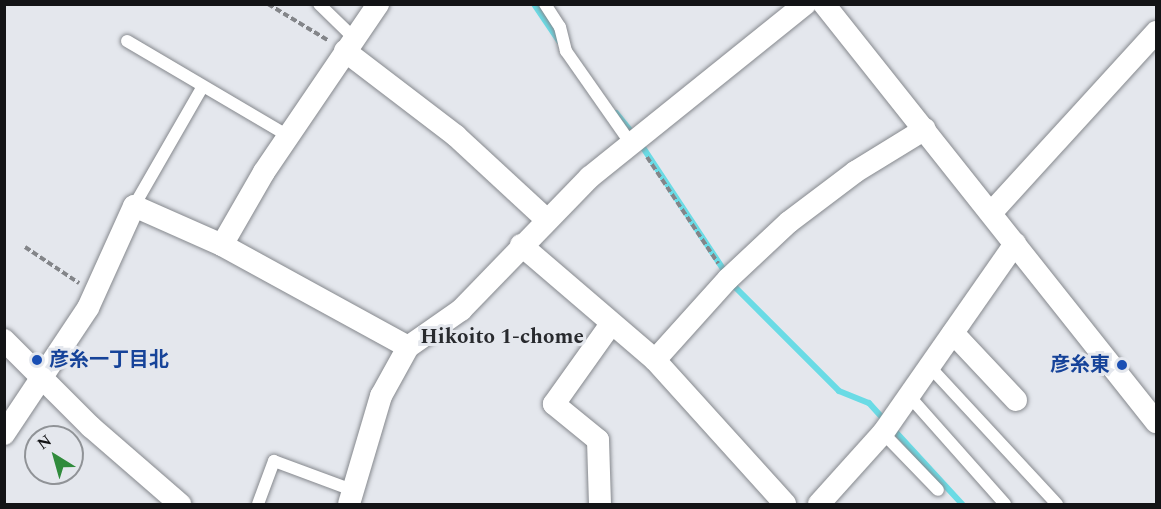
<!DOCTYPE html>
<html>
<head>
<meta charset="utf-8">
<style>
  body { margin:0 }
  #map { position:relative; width:1161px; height:509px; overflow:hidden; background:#e4e7ed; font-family:Spectral,"Noto Sans JP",serif }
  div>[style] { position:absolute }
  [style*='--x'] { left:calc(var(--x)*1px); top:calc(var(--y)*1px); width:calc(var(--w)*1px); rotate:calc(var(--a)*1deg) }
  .stream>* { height:6px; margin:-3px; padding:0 3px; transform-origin:3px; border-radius:3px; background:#6adbe5 }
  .path>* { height:4px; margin-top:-2px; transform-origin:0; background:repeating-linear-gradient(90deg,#838589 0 6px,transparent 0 9px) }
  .roads { filter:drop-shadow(0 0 2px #85888d) drop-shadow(0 0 2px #85888d) }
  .service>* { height:12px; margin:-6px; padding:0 6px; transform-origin:6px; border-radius:6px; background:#fff }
  .minor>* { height:22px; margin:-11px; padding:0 11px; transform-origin:11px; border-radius:11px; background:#fff }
  .dots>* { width:16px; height:16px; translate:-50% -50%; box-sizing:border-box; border:3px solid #e4e7ed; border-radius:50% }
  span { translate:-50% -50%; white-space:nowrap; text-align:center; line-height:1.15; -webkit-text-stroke:6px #e4e7ed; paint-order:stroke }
  .transit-label { font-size:20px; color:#164399; font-weight:700 }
  .left { translate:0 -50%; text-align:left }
  .right { translate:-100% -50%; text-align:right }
  .neighbourhood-label { font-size:21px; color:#282a2e; font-weight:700 }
  .frame { position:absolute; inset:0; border:6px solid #131416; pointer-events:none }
  .north { position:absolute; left:24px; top:425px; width:60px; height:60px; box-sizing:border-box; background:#e4e7ed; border:2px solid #909397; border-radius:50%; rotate:323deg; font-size:16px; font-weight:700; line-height:24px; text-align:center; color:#131416 }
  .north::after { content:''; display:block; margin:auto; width:21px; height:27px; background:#308b3c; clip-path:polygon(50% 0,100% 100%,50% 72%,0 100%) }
</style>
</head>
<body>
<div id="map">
  <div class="stream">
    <div style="--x:534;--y:4;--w:45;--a:56"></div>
    <div style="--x:616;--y:113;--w:28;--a:51"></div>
    <div style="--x:640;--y:143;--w:173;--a:56.6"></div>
    <div style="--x:735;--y:287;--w:147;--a:45"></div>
    <div style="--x:839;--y:391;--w:32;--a:22"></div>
    <div style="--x:869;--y:403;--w:25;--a:48"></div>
    <div style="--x:893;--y:429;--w:102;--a:47.4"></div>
  </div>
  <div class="path">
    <div style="--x:268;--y:4;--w:71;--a:31.2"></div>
    <div style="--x:647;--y:157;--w:128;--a:56.2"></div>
    <div style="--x:25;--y:247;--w:65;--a:33.7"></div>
  </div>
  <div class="roads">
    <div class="service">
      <div style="--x:319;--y:4;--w:50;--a:44.2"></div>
      <div style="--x:545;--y:4;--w:27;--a:57"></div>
      <div style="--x:560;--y:27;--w:25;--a:76"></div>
      <div style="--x:566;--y:51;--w:113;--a:55"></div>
      <div style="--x:127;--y:41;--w:187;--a:30.5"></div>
      <div style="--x:134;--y:206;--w:138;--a:-60.1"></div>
      <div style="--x:930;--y:367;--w:187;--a:47.2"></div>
      <div style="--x:910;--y:397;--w:143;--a:48.4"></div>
      <div style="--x:883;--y:433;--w:79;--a:46"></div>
      <div style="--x:258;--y:504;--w:46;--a:-69.6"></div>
      <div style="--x:274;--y:461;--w:83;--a:20.4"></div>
    </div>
    <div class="minor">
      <div style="--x:824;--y:4;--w:534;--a:51.54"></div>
      <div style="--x:345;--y:51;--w:140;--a:37.4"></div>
      <div style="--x:456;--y:136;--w:124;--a:42.7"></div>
      <div style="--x:991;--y:213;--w:245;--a:-47.6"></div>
      <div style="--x:222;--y:245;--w:84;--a:-60.1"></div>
      <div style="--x:264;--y:172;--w:203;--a:-55.8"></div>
      <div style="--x:521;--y:245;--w:177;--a:40.6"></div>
      <div style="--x:655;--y:360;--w:194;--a:47.9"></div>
      <div style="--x:953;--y:333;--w:92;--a:46.8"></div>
      <div style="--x:4;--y:340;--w:123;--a:45"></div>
      <div style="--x:91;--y:427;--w:118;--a:40.9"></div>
      <div style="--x:655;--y:360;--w:109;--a:-48"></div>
      <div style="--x:728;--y:279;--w:83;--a:-43.1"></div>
      <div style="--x:789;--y:222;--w:83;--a:-37.1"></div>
      <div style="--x:855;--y:172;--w:82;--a:-31.6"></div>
      <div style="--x:4;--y:434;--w:151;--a:-56.3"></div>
      <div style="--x:88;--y:308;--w:112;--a:-65.7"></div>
      <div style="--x:134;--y:206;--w:96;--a:23.9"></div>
      <div style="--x:222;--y:245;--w:212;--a:28.7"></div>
      <div style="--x:349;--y:504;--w:113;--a:-73.5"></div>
      <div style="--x:381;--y:396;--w:56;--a:-61.1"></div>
      <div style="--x:408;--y:347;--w:65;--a:-34.9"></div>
      <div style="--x:461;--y:310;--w:185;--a:-45.9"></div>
      <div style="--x:590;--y:177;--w:276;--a:-38.8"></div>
      <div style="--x:600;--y:504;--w:64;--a:-91.8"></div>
      <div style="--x:598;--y:440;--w:57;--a:-140.7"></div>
      <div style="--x:554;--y:404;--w:98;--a:-54.5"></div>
      <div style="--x:819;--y:504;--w:96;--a:-48"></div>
      <div style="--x:883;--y:433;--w:231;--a:-55.1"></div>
    </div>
  </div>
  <div class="dots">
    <div style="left:37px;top:360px;background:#1a4fb4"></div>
    <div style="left:1122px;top:365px;background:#1a4fb4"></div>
  </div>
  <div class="transit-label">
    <span class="left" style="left:49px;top:360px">彦糸一丁目北</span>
    <span class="right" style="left:1110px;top:365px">彦糸東</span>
  </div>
  <div class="neighbourhood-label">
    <span style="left:502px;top:337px">Hikoito 1-chome</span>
  </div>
  <div class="frame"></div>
  <div class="north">N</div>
</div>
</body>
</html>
